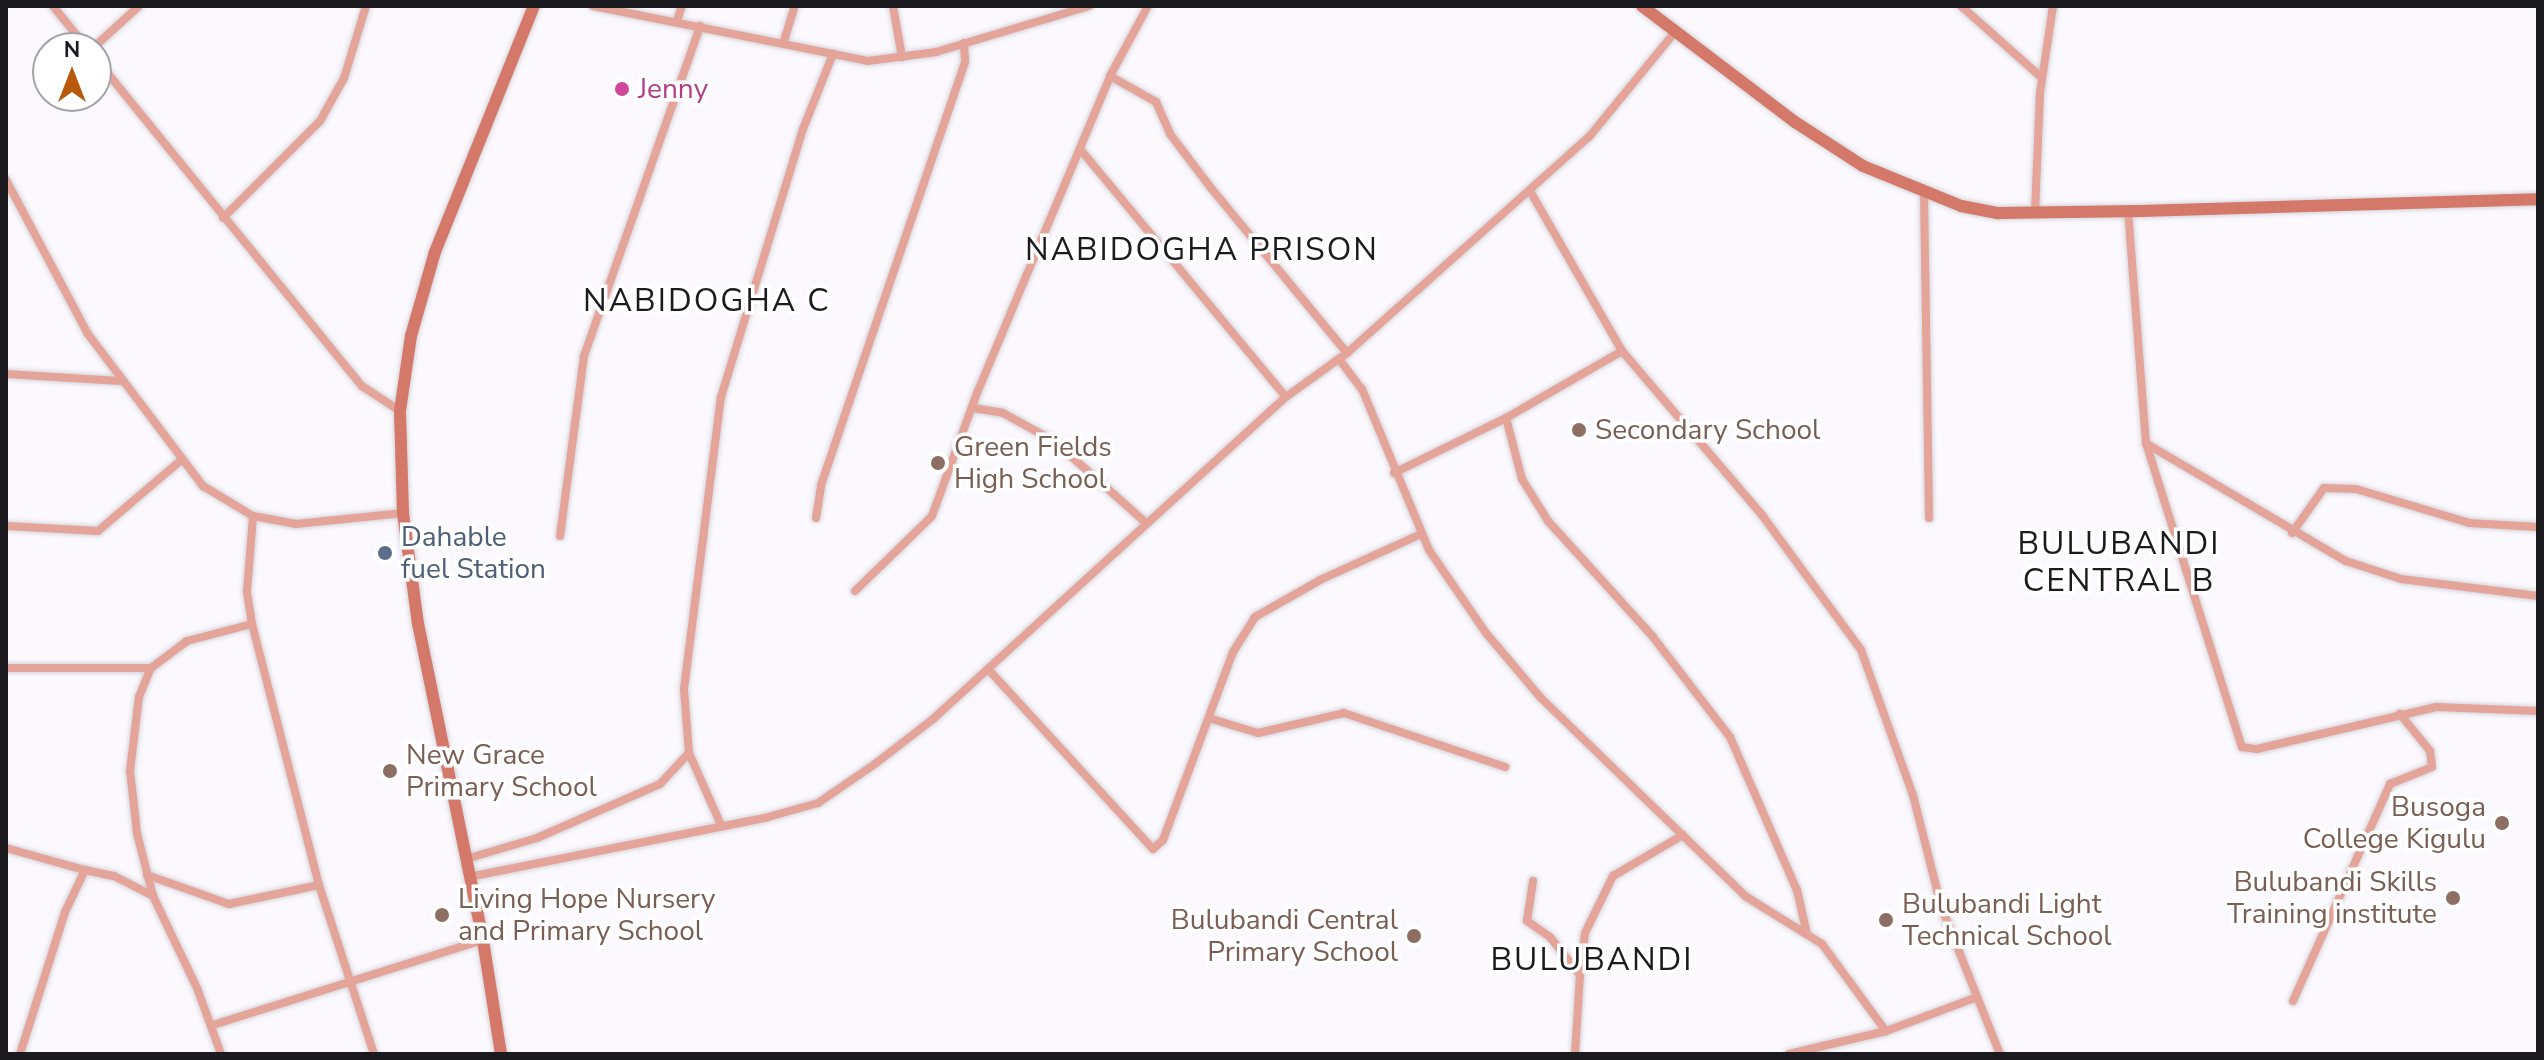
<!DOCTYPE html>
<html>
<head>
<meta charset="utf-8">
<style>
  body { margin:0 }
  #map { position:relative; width:2544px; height:1060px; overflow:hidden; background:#fbf9fe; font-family:"Nunito Sans",sans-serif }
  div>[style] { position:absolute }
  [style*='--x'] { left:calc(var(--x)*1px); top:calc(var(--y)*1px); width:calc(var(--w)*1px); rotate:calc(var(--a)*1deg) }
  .roads { filter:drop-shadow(0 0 2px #d7d5da) drop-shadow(0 0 2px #d7d5da) }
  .street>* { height:8px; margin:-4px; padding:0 4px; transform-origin:4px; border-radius:4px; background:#e4a499 }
  .secondary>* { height:12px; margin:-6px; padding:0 6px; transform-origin:6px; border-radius:6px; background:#d47869 }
  .dots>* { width:22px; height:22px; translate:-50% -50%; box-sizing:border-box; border:4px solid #fff; border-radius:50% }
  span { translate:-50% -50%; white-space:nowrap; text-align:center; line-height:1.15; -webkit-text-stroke:7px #fff; paint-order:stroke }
  .hotel-label { font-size:28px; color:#b23c85 }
  .left { translate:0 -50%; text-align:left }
  .education-label { font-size:28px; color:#785e54 }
  .right { translate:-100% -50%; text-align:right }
  .service-label { font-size:28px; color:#4e5e75 }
  .quarter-label { font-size:32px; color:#1b1a1e; letter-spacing:2px }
  .frame { position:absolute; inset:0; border:8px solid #1b1a1e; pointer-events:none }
  .north { position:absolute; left:32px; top:32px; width:80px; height:80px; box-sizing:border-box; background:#fff; border:2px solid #a4a3a5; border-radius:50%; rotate:0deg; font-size:22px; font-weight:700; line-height:32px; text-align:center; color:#1b1a1e }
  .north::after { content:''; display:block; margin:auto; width:28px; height:36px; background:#b85a0c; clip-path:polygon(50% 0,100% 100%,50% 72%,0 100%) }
</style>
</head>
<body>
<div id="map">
  <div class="roads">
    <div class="street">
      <div style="--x:53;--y:6;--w:54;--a:51"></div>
      <div style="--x:593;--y:6;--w:280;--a:11.3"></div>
      <div style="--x:868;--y:61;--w:69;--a:-7.5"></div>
      <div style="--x:936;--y:52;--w:160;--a:-16.7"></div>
      <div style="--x:893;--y:6;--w:52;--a:80"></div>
      <div style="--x:1961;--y:6;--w:107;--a:41.6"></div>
      <div style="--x:677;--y:21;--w:16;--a:-72"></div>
      <div style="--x:784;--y:41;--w:37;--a:-73"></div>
      <div style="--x:93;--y:48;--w:62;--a:-42.4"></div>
      <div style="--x:96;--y:59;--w:422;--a:50.9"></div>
      <div style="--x:362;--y:386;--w:45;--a:33.3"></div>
      <div style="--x:1110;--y:76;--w:53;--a:29.5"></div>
      <div style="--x:1156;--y:102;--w:35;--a:66"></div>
      <div style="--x:1170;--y:134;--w:68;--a:52.8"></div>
      <div style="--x:1211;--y:188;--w:214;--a:50.5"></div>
      <div style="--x:1080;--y:149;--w:322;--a:50.3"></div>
      <div style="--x:6;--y:180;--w:174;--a:62"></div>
      <div style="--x:88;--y:334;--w:191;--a:52.9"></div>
      <div style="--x:203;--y:486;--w:58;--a:31"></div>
      <div style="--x:253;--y:516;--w:44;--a:10.5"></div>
      <div style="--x:296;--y:524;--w:108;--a:-5.9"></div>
      <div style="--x:1530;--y:191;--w:185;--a:60.1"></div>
      <div style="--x:1622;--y:351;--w:216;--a:49.5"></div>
      <div style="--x:1762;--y:515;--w:167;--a:53.7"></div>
      <div style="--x:1861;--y:650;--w:154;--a:70.3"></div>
      <div style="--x:1913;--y:795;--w:114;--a:75.8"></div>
      <div style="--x:1941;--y:906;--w:159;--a:68.3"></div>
      <div style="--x:1924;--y:194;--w:324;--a:89.1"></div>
      <div style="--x:2128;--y:210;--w:234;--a:85.6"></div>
      <div style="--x:2146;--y:443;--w:319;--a:72.5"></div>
      <div style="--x:2242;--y:747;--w:15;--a:8"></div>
      <div style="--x:2257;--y:749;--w:184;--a:-13.2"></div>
      <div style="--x:2436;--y:707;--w:102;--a:2.2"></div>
      <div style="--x:2035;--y:212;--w:119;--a:-87.6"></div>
      <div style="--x:2040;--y:93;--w:88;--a:-81.5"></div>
      <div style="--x:223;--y:218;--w:137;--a:-45"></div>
      <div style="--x:320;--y:121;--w:49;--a:-60.8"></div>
      <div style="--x:344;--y:78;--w:75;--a:-73"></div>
      <div style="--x:1339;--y:359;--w:38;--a:53"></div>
      <div style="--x:1362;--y:389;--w:174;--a:67.4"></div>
      <div style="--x:1429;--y:550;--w:101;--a:55.5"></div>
      <div style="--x:1486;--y:633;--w:85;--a:49.8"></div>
      <div style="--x:1541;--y:698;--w:284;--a:44.1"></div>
      <div style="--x:1745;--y:896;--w:91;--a:31.9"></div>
      <div style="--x:1822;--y:944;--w:108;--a:53.7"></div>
      <div style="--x:6;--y:374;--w:114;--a:3.5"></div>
      <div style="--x:973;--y:408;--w:30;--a:9"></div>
      <div style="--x:1003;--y:413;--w:58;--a:28.8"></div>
      <div style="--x:1054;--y:441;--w:123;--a:41.7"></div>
      <div style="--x:1506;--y:418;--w:63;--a:75.3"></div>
      <div style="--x:1522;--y:479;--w:49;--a:58.2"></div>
      <div style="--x:1548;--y:521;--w:156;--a:47.8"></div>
      <div style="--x:1653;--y:637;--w:126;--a:52.4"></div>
      <div style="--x:1730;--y:737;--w:167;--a:66.4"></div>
      <div style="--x:1797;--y:890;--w:45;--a:77.2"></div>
      <div style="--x:2147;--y:444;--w:231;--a:30.5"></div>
      <div style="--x:2346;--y:561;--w:58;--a:18.1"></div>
      <div style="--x:2401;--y:579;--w:138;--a:7.1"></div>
      <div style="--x:1394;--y:473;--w:125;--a:-26.2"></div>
      <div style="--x:1506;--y:418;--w:134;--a:-30"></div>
      <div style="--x:816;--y:518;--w:33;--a:-81"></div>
      <div style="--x:821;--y:485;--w:447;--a:-71.2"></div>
      <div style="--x:965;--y:62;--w:19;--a:-93"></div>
      <div style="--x:6;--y:526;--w:92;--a:3.1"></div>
      <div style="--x:98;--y:531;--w:109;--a:-40.5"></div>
      <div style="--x:2292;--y:533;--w:55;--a:-54.6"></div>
      <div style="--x:2324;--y:488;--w:32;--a:2"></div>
      <div style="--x:2356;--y:489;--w:118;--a:16.7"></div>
      <div style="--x:2469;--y:523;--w:69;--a:3.3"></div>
      <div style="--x:560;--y:536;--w:182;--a:-82.4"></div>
      <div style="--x:584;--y:356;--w:350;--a:-70.6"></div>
      <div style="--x:855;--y:591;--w:107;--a:-44.2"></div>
      <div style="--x:932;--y:516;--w:131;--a:-69.9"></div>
      <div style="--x:977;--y:393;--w:344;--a:-67.2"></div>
      <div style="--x:1110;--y:76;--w:80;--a:-61.5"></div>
      <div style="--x:252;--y:624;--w:269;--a:75.6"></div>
      <div style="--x:6;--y:668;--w:145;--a:0"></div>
      <div style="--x:988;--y:669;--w:244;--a:47.5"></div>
      <div style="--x:1153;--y:849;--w:13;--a:-42"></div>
      <div style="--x:1163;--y:840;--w:201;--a:-69.6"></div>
      <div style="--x:1233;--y:652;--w:41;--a:-57.8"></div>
      <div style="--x:1255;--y:617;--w:75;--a:-29.6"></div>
      <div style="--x:1320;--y:580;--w:111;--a:-24.5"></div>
      <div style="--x:1212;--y:719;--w:48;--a:16.9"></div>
      <div style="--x:1258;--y:733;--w:88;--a:-13.1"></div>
      <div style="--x:1344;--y:713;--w:170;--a:18.5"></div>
      <div style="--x:689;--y:753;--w:79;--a:66"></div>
      <div style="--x:6;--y:848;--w:82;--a:15.6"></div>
      <div style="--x:466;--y:859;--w:74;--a:-16.5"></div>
      <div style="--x:537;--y:838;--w:134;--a:-23.7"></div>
      <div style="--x:660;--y:784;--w:42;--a:-46.9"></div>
      <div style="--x:689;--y:753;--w:64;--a:-94.5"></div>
      <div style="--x:684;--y:689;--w:294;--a:-82.8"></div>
      <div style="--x:721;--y:397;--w:280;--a:-73"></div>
      <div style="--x:803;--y:129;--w:81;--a:-68.2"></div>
      <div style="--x:147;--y:875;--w:87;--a:19.5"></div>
      <div style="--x:229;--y:904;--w:92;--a:-11.9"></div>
      <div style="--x:319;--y:885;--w:178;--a:72"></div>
      <div style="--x:469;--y:877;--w:305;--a:-11.3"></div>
      <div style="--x:768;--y:817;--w:52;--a:-15.6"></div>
      <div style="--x:818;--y:803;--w:69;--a:-34.4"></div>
      <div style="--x:875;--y:764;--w:73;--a:-37.8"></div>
      <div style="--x:933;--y:719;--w:478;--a:-42.4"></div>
      <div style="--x:1286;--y:397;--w:75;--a:-35.8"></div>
      <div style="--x:1347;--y:353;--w:324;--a:-41.8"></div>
      <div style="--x:1589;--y:137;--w:136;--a:-50.7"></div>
      <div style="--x:1533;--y:881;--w:40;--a:98.5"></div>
      <div style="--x:1527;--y:921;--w:28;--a:35"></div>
      <div style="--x:1550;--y:937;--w:48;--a:51.7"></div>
      <div style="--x:1580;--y:975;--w:79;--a:93.6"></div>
      <div style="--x:1580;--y:975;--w:42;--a:-83.2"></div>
      <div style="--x:1585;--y:933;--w:64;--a:-63.8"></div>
      <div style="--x:1613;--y:876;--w:81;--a:-30.4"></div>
      <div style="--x:2293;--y:1001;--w:238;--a:-65.9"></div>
      <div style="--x:2390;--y:784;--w:45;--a:-22"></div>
      <div style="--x:2432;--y:767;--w:16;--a:-97"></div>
      <div style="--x:2430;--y:751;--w:48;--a:-129"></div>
      <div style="--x:213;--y:1025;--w:283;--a:-17.5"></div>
      <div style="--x:20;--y:1054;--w:149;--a:-72.4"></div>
      <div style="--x:65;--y:912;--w:47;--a:-64.5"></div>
      <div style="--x:85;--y:870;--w:30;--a:12"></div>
      <div style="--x:114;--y:876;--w:44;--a:27.1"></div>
      <div style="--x:221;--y:1054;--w:70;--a:-110"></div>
      <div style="--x:197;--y:988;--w:102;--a:-115.6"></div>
      <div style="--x:153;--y:896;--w:65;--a:-104.3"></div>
      <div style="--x:137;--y:833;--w:62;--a:-96.4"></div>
      <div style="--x:130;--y:771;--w:75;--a:-83.1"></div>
      <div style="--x:139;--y:697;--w:31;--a:-68"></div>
      <div style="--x:151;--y:668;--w:45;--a:-36.9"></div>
      <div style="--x:187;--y:641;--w:67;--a:-14.7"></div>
      <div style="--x:252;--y:624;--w:33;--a:-99"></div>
      <div style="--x:247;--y:591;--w:75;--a:-85.4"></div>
      <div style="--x:1789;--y:1054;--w:100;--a:-13.3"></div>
      <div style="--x:1886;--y:1031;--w:97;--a:-20.5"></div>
    </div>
    <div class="secondary">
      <div style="--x:1642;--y:6;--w:192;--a:37.2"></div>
      <div style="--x:1795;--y:122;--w:81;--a:32.9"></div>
      <div style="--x:1863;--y:166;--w:106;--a:22.2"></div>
      <div style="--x:1961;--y:206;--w:38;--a:11"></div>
      <div style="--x:1998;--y:213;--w:143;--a:-0.8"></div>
      <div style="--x:2141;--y:211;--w:397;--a:-1.7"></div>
      <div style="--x:501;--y:1054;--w:115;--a:-99"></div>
      <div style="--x:483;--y:940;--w:323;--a:-101.6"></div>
      <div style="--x:418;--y:624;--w:112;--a:-97.7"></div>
      <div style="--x:403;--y:513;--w:102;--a:-91.7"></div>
      <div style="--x:400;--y:411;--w:76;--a:-81.7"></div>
      <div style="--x:411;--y:336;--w:87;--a:-74.1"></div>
      <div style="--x:435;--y:252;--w:265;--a:-68.1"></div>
    </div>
  </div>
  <div class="dots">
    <div style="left:622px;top:89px;background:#d1479c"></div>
    <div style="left:1579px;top:430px;background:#8d6e63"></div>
    <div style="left:938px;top:463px;background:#8d6e63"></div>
    <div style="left:385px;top:553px;background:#5c6f8a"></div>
    <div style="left:390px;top:771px;background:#8d6e63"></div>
    <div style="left:2502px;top:823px;background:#8d6e63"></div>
    <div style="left:2453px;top:898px;background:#8d6e63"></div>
    <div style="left:442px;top:915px;background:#8d6e63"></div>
    <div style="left:1886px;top:920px;background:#8d6e63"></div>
    <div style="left:1414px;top:936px;background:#8d6e63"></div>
  </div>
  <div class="hotel-label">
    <span class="left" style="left:638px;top:89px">Jenny</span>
  </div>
  <div class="education-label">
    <span class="left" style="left:1595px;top:430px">Secondary School</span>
    <span class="left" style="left:954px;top:463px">Green Fields<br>High School</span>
    <span class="left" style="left:406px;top:771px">New Grace<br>Primary School</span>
    <span class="right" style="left:2486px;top:823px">Busoga<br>College Kigulu</span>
    <span class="right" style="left:2437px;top:898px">Bulubandi Skills<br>Training institute</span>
    <span class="left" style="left:458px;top:915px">Living Hope Nursery<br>and Primary School</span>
    <span class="left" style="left:1902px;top:920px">Bulubandi Light<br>Technical School</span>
    <span class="right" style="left:1398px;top:936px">Bulubandi Central<br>Primary School</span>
  </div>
  <div class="service-label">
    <span class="left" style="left:401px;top:553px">Dahable<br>fuel Station</span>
  </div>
  <div class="quarter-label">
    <span style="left:1202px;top:250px">NABIDOGHA PRISON</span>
    <span style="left:707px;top:301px">NABIDOGHA C</span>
    <span style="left:2119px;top:563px">BULUBANDI<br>CENTRAL B</span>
    <span style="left:1592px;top:960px">BULUBANDI</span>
  </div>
  <div class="frame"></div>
  <div class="north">N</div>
</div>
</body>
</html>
